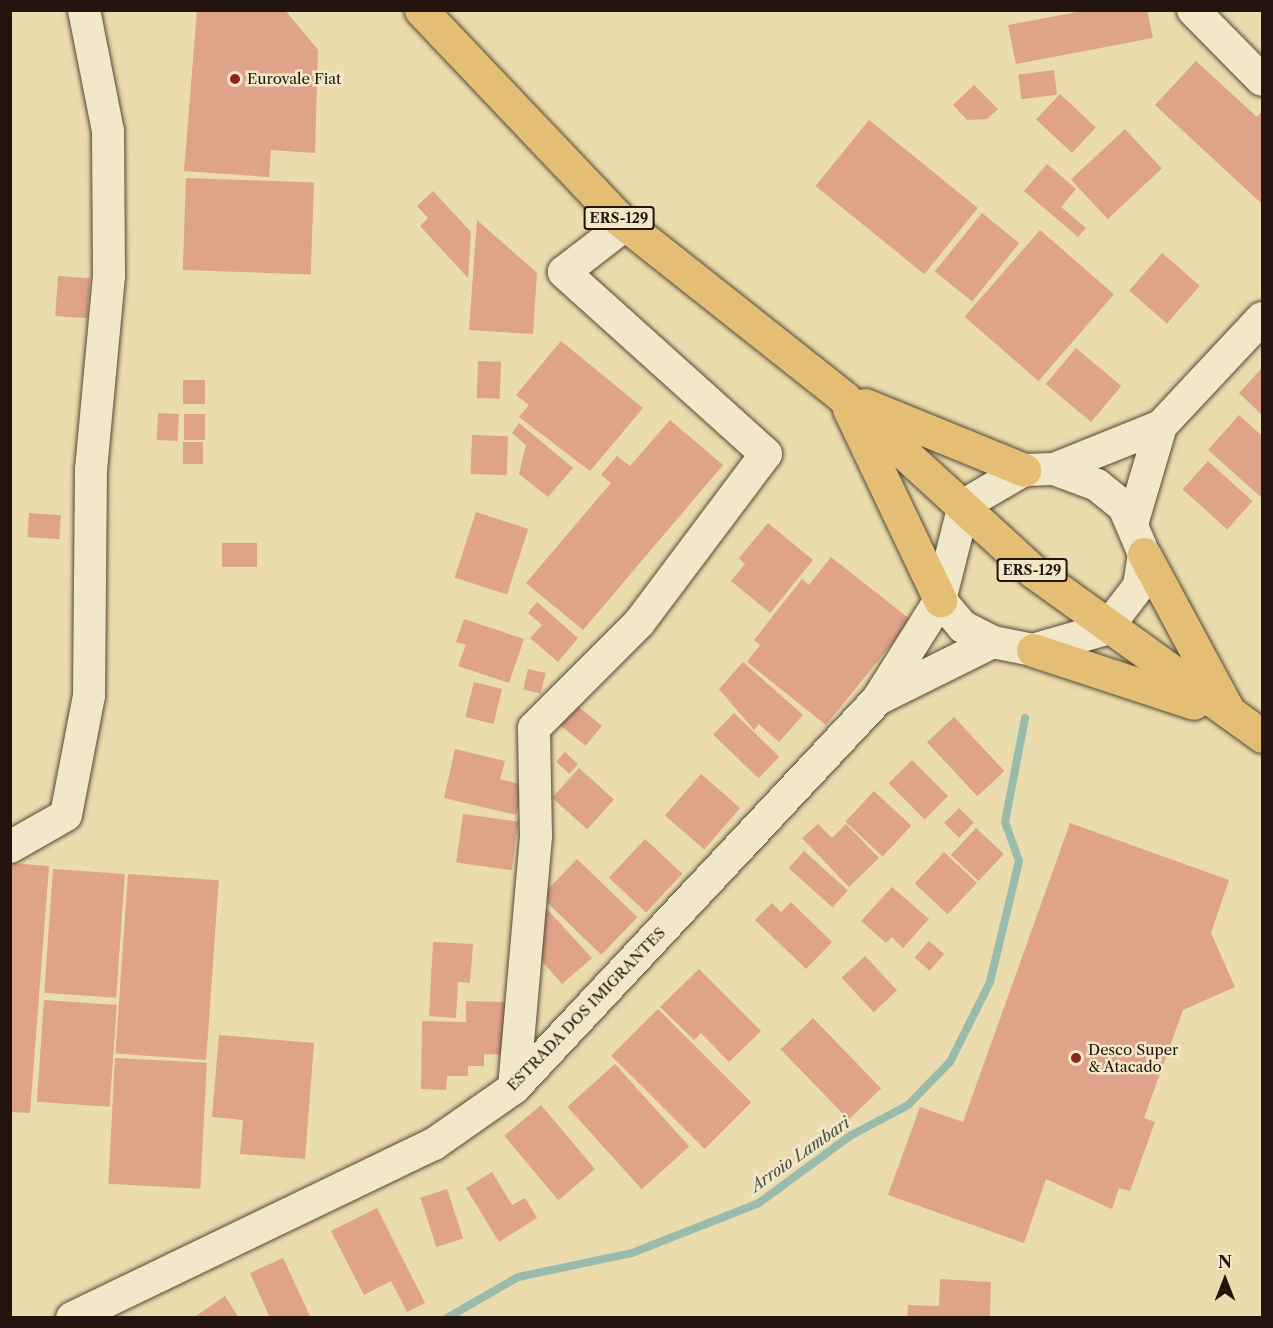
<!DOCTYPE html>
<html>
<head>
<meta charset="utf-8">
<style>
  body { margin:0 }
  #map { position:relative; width:1273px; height:1328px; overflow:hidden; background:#eadcac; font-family:"Libre Caslon Text",serif }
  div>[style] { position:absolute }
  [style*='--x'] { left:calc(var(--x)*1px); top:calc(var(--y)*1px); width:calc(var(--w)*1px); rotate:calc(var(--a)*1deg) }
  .stream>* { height:8px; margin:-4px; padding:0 4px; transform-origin:4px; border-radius:4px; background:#98bbae }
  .building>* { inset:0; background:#dea388; transform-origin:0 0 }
  .roads { filter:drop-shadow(0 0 2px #554736) drop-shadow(0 0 2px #554736) }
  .minor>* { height:32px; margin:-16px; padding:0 16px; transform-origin:16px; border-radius:16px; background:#f1e8c9 }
  .major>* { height:33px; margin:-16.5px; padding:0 16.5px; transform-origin:16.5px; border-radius:16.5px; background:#e5be76 }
  .dots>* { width:16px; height:16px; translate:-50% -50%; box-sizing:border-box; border:3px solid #f1e8c9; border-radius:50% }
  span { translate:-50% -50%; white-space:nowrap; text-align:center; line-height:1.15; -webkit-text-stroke:5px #f1e8c9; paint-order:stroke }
  .shield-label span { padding:2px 4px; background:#f1e8c9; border:2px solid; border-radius:4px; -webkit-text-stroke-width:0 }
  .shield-label { font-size:14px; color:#23150e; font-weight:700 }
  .poi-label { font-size:15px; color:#23150e }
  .left { translate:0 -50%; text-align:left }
  .street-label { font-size:15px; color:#23150e }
  .water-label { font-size:16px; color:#4c4f46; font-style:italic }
  .frame { position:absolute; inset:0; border:12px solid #23150e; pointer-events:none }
  .north { position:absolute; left:1195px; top:1250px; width:60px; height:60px; -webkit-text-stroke:4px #f1e8c9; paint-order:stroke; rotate:0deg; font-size:16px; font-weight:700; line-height:24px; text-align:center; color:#23150e }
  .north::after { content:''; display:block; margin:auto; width:21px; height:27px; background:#23150e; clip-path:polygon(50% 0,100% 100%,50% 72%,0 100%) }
</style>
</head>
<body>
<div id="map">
  <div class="stream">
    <div style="--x:447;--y:1318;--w:82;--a:-30"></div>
    <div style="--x:518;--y:1277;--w:116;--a:-11.9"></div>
    <div style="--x:632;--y:1253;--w:136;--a:-21.5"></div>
    <div style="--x:759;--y:1203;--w:113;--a:-36.4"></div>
    <div style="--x:850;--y:1136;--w:66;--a:-28.1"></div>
    <div style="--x:908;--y:1105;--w:60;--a:-45.7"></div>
    <div style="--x:950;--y:1062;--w:89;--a:-63.4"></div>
    <div style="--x:990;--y:982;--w:124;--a:-76.5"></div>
    <div style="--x:1019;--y:861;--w:41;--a:-109.7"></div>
    <div style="--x:1005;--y:822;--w:106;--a:-79.1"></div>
  </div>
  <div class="building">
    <div style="clip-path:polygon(197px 10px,285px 10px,318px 50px,315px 153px,271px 150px,269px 177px,184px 171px)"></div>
    <div style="clip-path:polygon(1088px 10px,1147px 10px,1153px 38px,1016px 64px,1008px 25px)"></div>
    <div style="clip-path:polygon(1196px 61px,1257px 117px,1262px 111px,1262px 204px,1155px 105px)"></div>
    <div style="left:1054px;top:70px;width:25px;height:36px;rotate:83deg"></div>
    <div style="clip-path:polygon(974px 85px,998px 109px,987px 119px,967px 120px,953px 105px)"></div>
    <div style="left:1060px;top:94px;width:49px;height:35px;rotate:43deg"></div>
    <div style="left:869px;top:120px;width:140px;height:85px;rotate:39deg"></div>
    <div style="left:1125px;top:129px;width:54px;height:74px;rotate:47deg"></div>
    <div style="clip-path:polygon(1047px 164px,1076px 189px,1061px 207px,1086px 228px,1078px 237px,1024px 191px)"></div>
    <div style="left:186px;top:178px;width:128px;height:92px;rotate:2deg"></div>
    <div style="clip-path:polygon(433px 191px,471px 232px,468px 278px,420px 226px,428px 218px,417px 206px)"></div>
    <div style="left:982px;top:213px;width:48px;height:75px;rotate:39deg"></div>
    <div style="clip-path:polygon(477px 220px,537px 273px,533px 334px,469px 330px)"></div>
    <div style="left:1040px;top:230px;width:98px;height:115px;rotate:41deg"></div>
    <div style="left:1162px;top:253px;width:50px;height:50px;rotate:41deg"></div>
    <div style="left:58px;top:276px;width:32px;height:40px;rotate:4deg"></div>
    <div style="clip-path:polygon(561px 341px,643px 408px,590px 471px,519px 417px,529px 405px,516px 395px)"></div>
    <div style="left:1076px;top:348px;width:59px;height:47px;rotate:40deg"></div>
    <div style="left:478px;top:361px;width:23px;height:37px;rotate:2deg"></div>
    <div style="clip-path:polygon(1262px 368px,1262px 415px,1239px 393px)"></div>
    <div style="left:183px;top:380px;width:22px;height:24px"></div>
    <div style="left:158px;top:413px;width:21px;height:27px;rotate:3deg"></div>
    <div style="left:184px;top:414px;width:21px;height:26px"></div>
    <div style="clip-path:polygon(1239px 415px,1262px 436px,1262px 498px,1208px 450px)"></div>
    <div style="clip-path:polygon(670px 420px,723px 465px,583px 630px,526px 583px,611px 483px,601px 475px,617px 456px,630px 466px)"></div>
    <div style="clip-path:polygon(519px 423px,573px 468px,548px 497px,519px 474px,526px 445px,512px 433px)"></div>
    <div style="left:472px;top:435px;width:36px;height:39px;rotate:2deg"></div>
    <div style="left:183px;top:442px;width:20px;height:22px"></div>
    <div style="left:1208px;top:461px;width:60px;height:38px;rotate:42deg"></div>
    <div style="left:476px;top:512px;width:55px;height:69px;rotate:18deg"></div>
    <div style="left:29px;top:513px;width:32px;height:24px;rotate:4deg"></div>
    <div style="clip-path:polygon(768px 523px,813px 560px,770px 613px,731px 581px,745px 564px,739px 558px)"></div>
    <div style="left:222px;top:543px;width:35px;height:24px"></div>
    <div style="clip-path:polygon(831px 557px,911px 620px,826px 725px,747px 662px,760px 645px,754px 640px,802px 579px,809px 585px)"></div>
    <div style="clip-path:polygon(537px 602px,578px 638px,558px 662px,530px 638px,542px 625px,528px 613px)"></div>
    <div style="clip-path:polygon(464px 619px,524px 639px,509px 683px,458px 666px,466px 645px,456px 642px)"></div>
    <div style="clip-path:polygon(743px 662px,803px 715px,779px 742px,759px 724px,754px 730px,719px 689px)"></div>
    <div style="left:528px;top:669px;width:18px;height:21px;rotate:13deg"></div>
    <div style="left:474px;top:682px;width:29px;height:36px;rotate:14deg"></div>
    <div style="left:574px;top:703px;width:36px;height:26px;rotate:39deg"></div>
    <div style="left:734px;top:713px;width:63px;height:30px;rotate:44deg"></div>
    <div style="left:954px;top:717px;width:74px;height:37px;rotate:47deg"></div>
    <div style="clip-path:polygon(455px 749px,505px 761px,500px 779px,523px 785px,516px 815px,444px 798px)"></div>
    <div style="left:565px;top:752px;width:18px;height:13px;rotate:43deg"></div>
    <div style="left:912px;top:760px;width:51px;height:33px;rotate:45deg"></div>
    <div style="left:579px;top:768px;width:47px;height:40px;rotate:42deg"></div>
    <div style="left:701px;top:774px;width:52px;height:55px;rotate:41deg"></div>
    <div style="left:874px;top:791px;width:51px;height:42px;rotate:43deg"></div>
    <div style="left:959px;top:808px;width:21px;height:21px;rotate:45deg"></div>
    <div style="left:463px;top:814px;width:56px;height:49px;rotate:8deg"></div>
    <div style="clip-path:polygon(1070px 823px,1229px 880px,1211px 933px,1235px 987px,1183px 1010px,1144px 1118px,1155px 1122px,1130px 1191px,1119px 1188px,1112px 1209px,1046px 1179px,1024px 1243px,888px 1195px,920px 1107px,963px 1122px)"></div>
    <div style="clip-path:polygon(818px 824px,832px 838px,846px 824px,879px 858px,849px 887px,802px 838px)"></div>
    <div style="left:976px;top:828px;width:38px;height:37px;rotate:43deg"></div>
    <div style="left:645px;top:839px;width:51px;height:53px;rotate:43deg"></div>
    <div style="left:804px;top:851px;width:59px;height:23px;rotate:42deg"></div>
    <div style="left:944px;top:852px;width:45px;height:43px;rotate:43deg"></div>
    <div style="left:577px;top:859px;width:84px;height:52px;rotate:44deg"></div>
    <div style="clip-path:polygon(10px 863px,49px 866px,30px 1113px,10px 1112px)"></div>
    <div style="left:53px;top:869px;width:72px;height:124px;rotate:4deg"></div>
    <div style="left:128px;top:874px;width:91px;height:180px;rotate:4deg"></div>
    <div style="clip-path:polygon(892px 887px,929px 919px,903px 948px,892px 937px,886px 943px,861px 921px)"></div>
    <div style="clip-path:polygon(791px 902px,832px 942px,806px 969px,755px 920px,772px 903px,781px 912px)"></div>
    <div style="clip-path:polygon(546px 908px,592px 958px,562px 984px,533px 951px,532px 921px)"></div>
    <div style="left:929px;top:941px;width:20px;height:22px;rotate:41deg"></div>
    <div style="clip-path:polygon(433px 942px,473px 944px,470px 983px,458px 982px,456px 1018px,429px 1016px)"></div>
    <div style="left:865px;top:956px;width:47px;height:32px;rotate:47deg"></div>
    <div style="clip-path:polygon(699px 969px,761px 1031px,729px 1062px,701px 1033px,694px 1040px,660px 1007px)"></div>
    <div style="left:44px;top:1000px;width:73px;height:102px;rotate:4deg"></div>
    <div style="clip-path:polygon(466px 1001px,505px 1002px,505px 1055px,484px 1054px,484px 1066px,468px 1066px,468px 1076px,447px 1076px,446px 1090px,421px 1089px,422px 1021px,466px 1022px)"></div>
    <div style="left:658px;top:1009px;width:132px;height:66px;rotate:45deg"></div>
    <div style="left:813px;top:1018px;width:98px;height:45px;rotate:46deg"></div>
    <div style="clip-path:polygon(219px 1035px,314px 1043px,305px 1159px,240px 1154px,243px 1120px,212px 1117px)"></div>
    <div style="left:115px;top:1058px;width:92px;height:126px;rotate:3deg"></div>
    <div style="left:615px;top:1064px;width:111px;height:64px;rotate:48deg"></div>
    <div style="left:541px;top:1105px;width:84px;height:48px;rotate:50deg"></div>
    <div style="clip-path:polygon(492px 1172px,512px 1205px,525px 1198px,537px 1218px,499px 1242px,466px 1188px)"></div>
    <div style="left:447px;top:1189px;width:52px;height:28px;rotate:72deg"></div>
    <div style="clip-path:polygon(377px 1208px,425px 1303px,407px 1312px,391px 1281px,364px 1295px,331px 1231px)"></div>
    <div style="clip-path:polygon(283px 1258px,311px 1318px,270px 1318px,250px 1273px)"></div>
    <div style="clip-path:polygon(940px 1279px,991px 1282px,990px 1318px,907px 1318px,908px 1305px,939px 1306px)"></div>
    <div style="clip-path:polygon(225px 1296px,239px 1318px,193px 1318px)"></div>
  </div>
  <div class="roads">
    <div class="minor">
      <div style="--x:1193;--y:10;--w:98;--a:45.4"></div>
      <div style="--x:1054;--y:469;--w:46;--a:20.4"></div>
      <div style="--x:1097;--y:485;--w:35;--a:39"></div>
      <div style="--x:1124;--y:507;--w:51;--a:66.9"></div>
      <div style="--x:1144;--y:554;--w:32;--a:99"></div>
      <div style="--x:1139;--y:586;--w:54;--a:127.5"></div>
      <div style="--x:1106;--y:629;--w:76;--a:164"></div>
      <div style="--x:1033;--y:650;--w:41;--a:-168.7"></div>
      <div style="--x:993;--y:642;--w:34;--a:-153"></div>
      <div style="--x:963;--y:627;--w:35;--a:-130"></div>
      <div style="--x:940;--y:600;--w:98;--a:-75.8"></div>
      <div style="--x:964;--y:505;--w:69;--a:-30.3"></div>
      <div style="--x:1024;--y:470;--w:30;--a:-2"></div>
      <div style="--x:1054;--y:469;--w:115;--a:-21.9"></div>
      <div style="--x:1161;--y:426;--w:148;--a:-46.9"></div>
      <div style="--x:1133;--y:521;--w:99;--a:-73.6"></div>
      <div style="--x:878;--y:699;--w:128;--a:-26.4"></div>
      <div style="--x:10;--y:847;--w:64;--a:-29.7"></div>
      <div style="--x:66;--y:815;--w:121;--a:-79.1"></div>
      <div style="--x:89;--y:696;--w:226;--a:-89.5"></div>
      <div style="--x:91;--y:470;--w:195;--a:-84.7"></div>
      <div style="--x:109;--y:276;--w:145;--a:-90.4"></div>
      <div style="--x:108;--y:131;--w:123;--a:-101.2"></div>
      <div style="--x:514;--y:1088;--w:253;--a:-85"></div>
      <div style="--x:536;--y:836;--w:108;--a:-91.1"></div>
      <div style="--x:534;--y:728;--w:148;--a:-45"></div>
      <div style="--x:639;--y:623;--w:211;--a:-53.1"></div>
      <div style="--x:766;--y:454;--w:272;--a:-138"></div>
      <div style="--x:564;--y:272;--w:78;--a:-37.7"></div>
      <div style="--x:72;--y:1318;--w:402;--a:-25.7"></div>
      <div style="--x:434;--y:1144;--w:98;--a:-35"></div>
      <div style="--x:514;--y:1088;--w:533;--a:-46.9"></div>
      <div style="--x:878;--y:699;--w:117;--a:-57.9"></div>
    </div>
    <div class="major">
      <div style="--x:421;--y:10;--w:289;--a:46.5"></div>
      <div style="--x:620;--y:220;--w:285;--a:38.4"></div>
      <div style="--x:843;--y:397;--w:259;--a:42.5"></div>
      <div style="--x:1034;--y:572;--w:281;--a:35.7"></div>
      <div style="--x:865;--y:405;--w:172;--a:22.2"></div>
      <div style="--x:849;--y:409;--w:212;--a:64.5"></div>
      <div style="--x:1144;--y:554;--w:177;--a:61.7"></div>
      <div style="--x:1033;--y:650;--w:169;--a:18.2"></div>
    </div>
  </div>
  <div class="dots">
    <div style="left:235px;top:79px;background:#8f2418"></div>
    <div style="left:1076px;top:1058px;background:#8f2418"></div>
  </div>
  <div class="shield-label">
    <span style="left:619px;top:218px">ERS-129</span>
    <span style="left:1032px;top:570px">ERS-129</span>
  </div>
  <div class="poi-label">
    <span class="left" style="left:247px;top:79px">Eurovale Fiat</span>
    <span class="left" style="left:1088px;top:1058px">Desco Super<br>&amp; Atacado</span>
  </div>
  <div class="street-label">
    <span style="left:586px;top:1009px;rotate:-46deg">ESTRADA DOS IMIGRANTES</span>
  </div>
  <div class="water-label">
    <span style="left:800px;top:1154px;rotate:-35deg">Arroio Lambari</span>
  </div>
  <div class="frame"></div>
  <div class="north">N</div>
</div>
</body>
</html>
